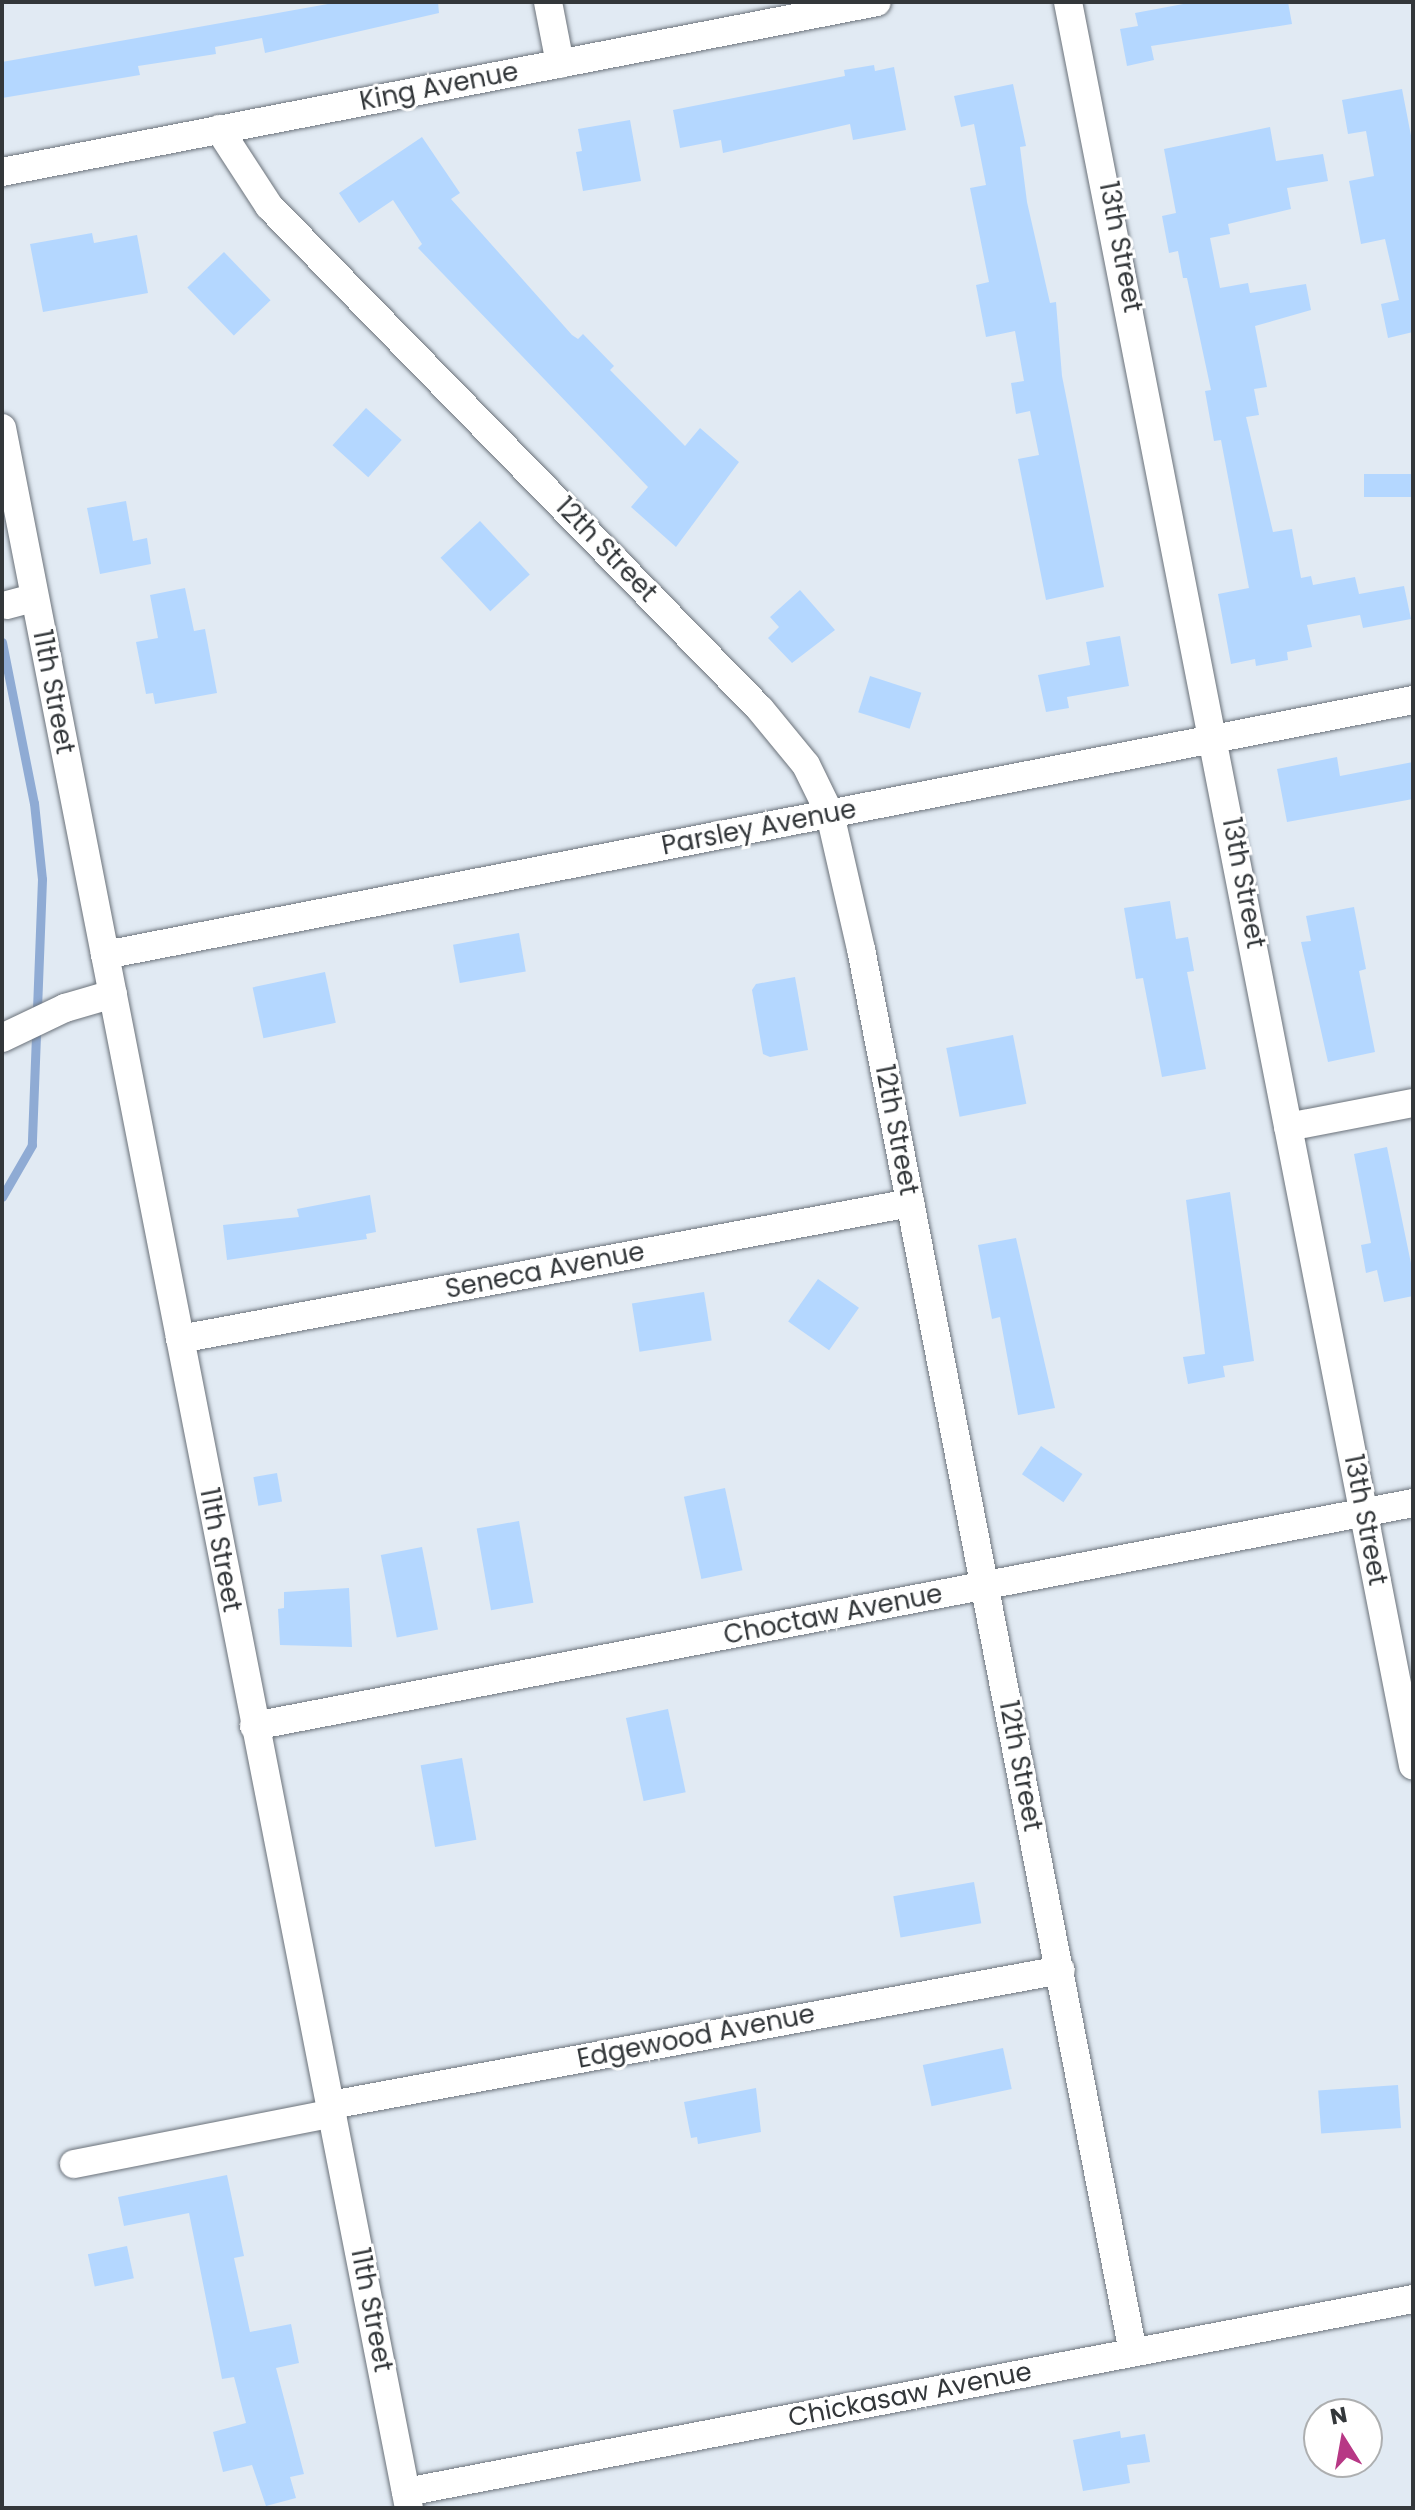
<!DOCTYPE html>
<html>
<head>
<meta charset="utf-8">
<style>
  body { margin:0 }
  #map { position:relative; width:1415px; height:2510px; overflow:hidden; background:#e1eaf3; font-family:Poppins,sans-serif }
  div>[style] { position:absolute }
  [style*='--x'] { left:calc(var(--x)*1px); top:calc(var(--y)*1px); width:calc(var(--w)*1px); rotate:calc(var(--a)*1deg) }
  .stream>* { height:9px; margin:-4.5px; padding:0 4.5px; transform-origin:4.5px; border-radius:4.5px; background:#8fabd4 }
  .building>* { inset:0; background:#b4d7ff; transform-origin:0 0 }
  .roads { filter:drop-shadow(0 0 2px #6b727a) drop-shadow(0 0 2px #6b727a) }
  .minor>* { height:28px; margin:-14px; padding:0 14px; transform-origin:14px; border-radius:14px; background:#fff }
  span { translate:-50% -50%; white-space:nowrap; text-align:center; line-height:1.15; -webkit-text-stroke:6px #fff; paint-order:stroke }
  .street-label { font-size:26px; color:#33373a }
  .frame { position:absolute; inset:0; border:4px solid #33373a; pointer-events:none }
  .north { position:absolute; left:1303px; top:2398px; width:80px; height:80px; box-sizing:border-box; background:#fff; border:2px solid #adafb0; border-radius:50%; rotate:349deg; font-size:22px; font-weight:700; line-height:32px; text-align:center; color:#33373a }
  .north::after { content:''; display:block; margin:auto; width:28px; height:36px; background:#b73885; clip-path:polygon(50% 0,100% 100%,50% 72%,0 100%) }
</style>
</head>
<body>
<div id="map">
  <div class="stream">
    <div style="--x:2;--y:642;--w:164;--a:78.8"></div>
    <div style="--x:34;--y:803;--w:76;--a:84"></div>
    <div style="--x:42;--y:879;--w:266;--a:92.2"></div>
    <div style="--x:32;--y:1145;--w:60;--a:120"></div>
  </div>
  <div class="building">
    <div style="clip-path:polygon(339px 2px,438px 2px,439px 13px,265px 53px,262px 38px,215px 47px,216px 54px,138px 66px,140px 75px,2px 98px,2px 62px)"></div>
    <div style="clip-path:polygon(1194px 2px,1288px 2px,1292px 24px,1151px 46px,1154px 60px,1127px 66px,1120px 29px,1138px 26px,1135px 13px)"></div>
    <div style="clip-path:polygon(874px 65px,875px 71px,894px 67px,906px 130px,853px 140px,850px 124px,723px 153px,721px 140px,680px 148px,673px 110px,845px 76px,844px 70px)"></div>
    <div style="clip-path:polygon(1013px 84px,1026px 146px,1020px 147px,1027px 202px,1050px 303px,1056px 302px,1062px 376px,1104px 587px,1046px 600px,1018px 459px,1039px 455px,1030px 411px,1016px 414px,1011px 383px,1024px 381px,1015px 331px,986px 337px,976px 285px,989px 282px,970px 188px,986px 185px,974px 124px,961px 127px,954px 96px)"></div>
    <div style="clip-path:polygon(1402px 89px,1413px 146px,1413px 332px,1388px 338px,1381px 304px,1399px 300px,1385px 239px,1361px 244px,1349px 181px,1374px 176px,1366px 131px,1348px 134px,1342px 100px)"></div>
    <div style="clip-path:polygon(630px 120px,641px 181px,583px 191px,576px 152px,582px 151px,578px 129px)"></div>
    <div style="clip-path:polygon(1270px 127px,1276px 161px,1323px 154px,1328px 181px,1287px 188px,1291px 209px,1228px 224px,1230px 234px,1210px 238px,1220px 288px,1248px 283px,1250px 293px,1306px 284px,1311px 310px,1255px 326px,1267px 387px,1254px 389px,1259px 415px,1246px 417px,1273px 532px,1292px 529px,1301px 578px,1311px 576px,1313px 585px,1355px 577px,1359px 594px,1404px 586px,1411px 619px,1363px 628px,1360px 615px,1307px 625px,1312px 647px,1287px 652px,1288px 660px,1256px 666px,1255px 659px,1231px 664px,1218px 594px,1249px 588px,1221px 440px,1214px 441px,1205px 391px,1211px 390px,1187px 278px,1183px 278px,1178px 251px,1169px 253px,1162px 216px,1176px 213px,1164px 149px)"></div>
    <div style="clip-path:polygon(422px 137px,460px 193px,451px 199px,572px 335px,578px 339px,583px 334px,614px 366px,610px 370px,685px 446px,700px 428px,739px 462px,676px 547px,631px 507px,648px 487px,418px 248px,422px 244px,393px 200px,359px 223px,339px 193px)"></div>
    <div style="clip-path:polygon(92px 233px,94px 243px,137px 235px,148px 293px,43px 312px,30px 244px)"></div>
    <div style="left:224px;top:252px;width:67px;height:51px;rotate:46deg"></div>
    <div style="left:366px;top:408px;width:48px;height:50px;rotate:42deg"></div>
    <div style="left:1413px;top:474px;width:23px;height:49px;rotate:90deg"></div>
    <div style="clip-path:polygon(126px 501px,133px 541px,147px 538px,151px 564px,100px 574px,87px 508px)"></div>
    <div style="left:480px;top:521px;width:73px;height:54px;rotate:47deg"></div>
    <div style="clip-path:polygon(185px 588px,194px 631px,205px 629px,217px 693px,155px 704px,153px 693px,146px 694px,136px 642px,158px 638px,150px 595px)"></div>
    <div style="clip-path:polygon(800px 590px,835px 630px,792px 663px,768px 638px,779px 627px,770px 617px)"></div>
    <div style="clip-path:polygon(1120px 636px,1129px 686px,1067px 697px,1069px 708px,1046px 712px,1038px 675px,1090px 665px,1086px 642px)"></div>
    <div style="left:870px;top:676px;width:54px;height:38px;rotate:18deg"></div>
    <div style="clip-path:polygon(1337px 757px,1340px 776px,1413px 762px,1413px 799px,1287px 822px,1277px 769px)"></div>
    <div style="clip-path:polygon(1170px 901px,1176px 939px,1188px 937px,1194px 971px,1187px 972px,1206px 1069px,1162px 1077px,1143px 978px,1136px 979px,1124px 908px)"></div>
    <div style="clip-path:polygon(1354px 907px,1366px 969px,1359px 971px,1375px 1052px,1328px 1062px,1301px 942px,1311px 941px,1306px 916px)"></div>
    <div style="left:519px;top:933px;width:39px;height:67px;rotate:80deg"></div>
    <div style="left:325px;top:972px;width:52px;height:74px;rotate:78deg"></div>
    <div style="clip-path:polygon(795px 977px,808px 1050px,770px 1057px,763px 1054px,752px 990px,756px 984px)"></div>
    <div style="left:1013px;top:1035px;width:70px;height:68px;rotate:79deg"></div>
    <div style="clip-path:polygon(1387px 1147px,1413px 1273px,1413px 1296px,1384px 1302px,1377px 1270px,1366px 1273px,1361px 1245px,1371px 1243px,1354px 1154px)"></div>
    <div style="clip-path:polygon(1230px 1192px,1254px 1361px,1223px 1366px,1225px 1377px,1188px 1384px,1183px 1357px,1205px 1354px,1186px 1200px)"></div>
    <div style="clip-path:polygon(370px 1195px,376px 1232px,366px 1234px,367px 1239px,227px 1260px,223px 1225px,299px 1217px,297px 1209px)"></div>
    <div style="clip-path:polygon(1016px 1238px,1055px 1408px,1018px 1415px,1000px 1317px,992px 1319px,978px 1245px)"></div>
    <div style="left:818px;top:1279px;width:50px;height:52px;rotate:35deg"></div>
    <div style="left:704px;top:1292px;width:49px;height:73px;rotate:81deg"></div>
    <div style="left:1041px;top:1446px;width:50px;height:34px;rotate:34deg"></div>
    <div style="left:277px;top:1473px;width:29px;height:24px;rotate:80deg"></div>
    <div style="left:725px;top:1488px;width:84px;height:42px;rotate:78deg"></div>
    <div style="left:519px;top:1521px;width:83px;height:43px;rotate:80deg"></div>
    <div style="left:422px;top:1547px;width:84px;height:42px;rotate:79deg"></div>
    <div style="clip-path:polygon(349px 1588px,352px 1647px,280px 1645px,278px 1609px,284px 1608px,284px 1592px)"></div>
    <div style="left:668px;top:1709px;width:85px;height:43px;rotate:78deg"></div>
    <div style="left:462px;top:1758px;width:83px;height:42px;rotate:80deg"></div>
    <div style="left:974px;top:1882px;width:42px;height:82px;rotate:80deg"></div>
    <div style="left:1003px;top:2048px;width:42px;height:82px;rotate:78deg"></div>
    <div style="left:1398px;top:2085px;width:43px;height:80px;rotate:86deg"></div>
    <div style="clip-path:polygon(756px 2088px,761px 2132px,698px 2144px,697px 2137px,691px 2138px,684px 2102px)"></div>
    <div style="clip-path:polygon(227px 2175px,244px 2256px,234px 2258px,250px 2332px,291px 2324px,299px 2363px,276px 2368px,304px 2474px,290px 2477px,296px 2498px,266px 2506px,252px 2465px,223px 2472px,213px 2432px,246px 2423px,234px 2377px,222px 2379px,189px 2213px,124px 2226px,118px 2197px)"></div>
    <div style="left:127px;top:2246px;width:33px;height:40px;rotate:78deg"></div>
    <div style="clip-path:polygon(1120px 2431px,1121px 2438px,1145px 2434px,1150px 2462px,1127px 2465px,1130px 2483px,1083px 2491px,1073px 2440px)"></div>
  </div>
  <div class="roads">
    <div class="minor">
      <div style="--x:548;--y:2;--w:63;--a:79"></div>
      <div style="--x:1068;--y:2;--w:1797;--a:78.93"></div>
      <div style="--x:219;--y:129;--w:92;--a:57"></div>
      <div style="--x:269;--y:206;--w:703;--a:45.69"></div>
      <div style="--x:760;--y:709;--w:72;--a:50.6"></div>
      <div style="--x:806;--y:765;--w:55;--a:63.9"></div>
      <div style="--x:830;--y:814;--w:139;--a:77.1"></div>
      <div style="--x:861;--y:949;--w:1429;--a:79.03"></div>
      <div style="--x:2;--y:172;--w:891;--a:-10.99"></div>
      <div style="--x:2;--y:428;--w:2119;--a:78.93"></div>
      <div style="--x:7;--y:605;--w:28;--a:-15"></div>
      <div style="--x:105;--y:955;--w:1333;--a:-11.03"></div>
      <div style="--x:2;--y:1038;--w:70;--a:-25.5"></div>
      <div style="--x:65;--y:1008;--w:50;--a:-16.3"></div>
      <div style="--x:1288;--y:1127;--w:127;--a:-10.9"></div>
      <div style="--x:180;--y:1339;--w:743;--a:-10.55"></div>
      <div style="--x:254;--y:1726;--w:1180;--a:-10.89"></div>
      <div style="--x:331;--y:2105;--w:742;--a:-10.48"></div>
      <div style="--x:74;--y:2164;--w:264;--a:-11.1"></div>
      <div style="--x:406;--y:2492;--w:1025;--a:-10.85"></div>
    </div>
  </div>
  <div class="street-label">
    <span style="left:439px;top:87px;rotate:-11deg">King Avenue</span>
    <span style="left:1120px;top:247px;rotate:79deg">13th Street</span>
    <span style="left:606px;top:550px;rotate:46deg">12th Street</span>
    <span style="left:53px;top:692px;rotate:79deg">11th Street</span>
    <span style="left:759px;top:828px;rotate:-11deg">Parsley Avenue</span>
    <span style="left:1243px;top:883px;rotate:79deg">13th Street</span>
    <span style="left:896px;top:1130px;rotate:79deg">12th Street</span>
    <span style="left:545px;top:1271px;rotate:-11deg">Seneca Avenue</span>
    <span style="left:1365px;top:1520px;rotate:79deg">13th Street</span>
    <span style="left:220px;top:1550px;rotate:79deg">11th Street</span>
    <span style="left:833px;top:1615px;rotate:-11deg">Choctaw Avenue</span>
    <span style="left:1020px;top:1766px;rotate:79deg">12th Street</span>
    <span style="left:696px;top:2037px;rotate:-11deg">Edgewood Avenue</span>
    <span style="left:371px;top:2310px;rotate:79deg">11th Street</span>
    <span style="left:910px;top:2395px;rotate:-11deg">Chickasaw Avenue</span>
  </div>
  <div class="frame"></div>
  <div class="north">N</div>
</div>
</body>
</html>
